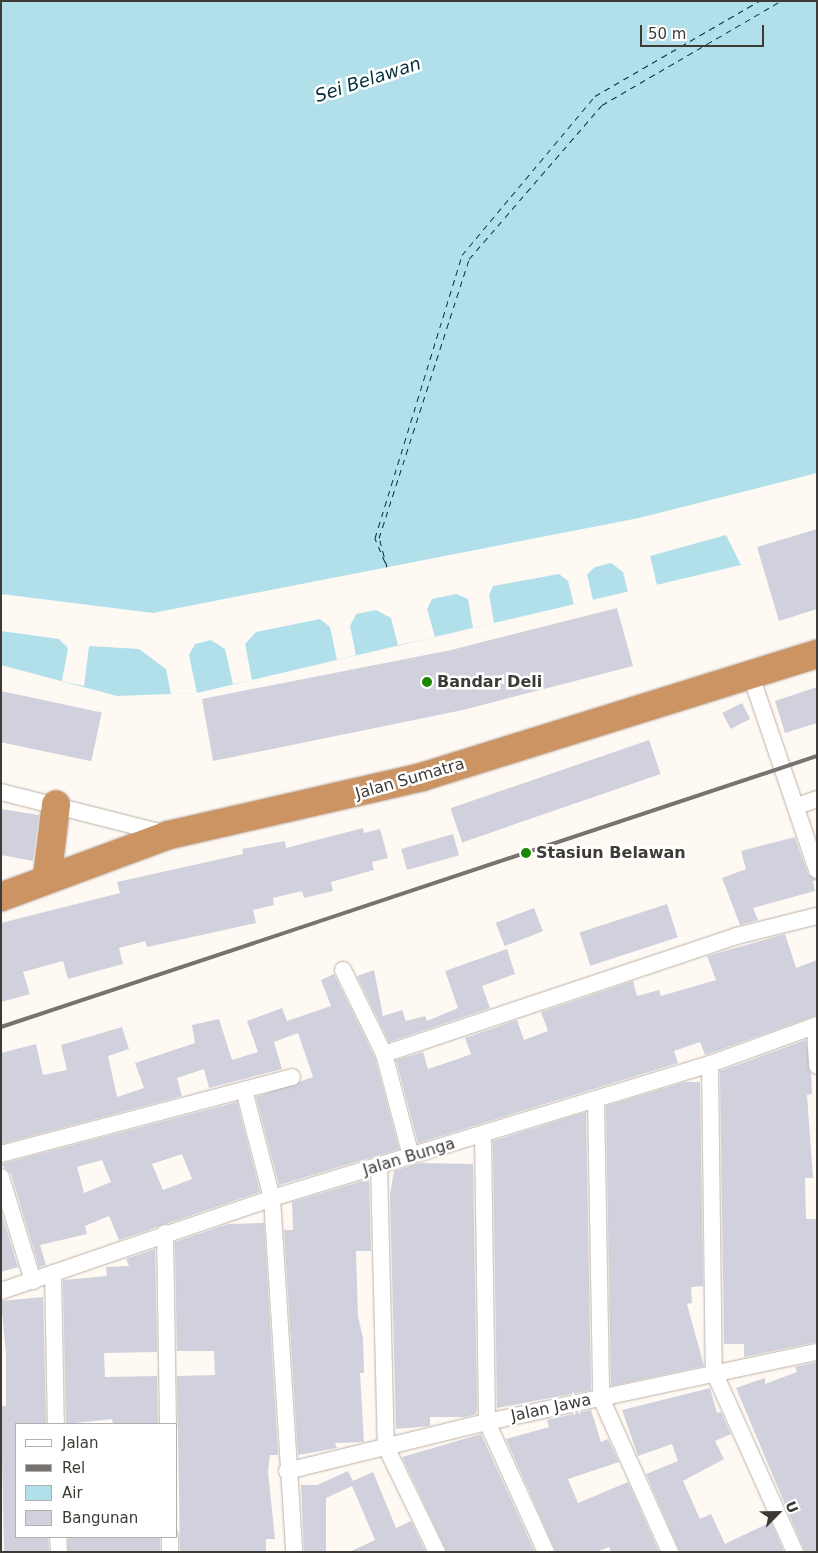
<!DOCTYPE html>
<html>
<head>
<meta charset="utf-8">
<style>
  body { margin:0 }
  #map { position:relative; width:818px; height:1553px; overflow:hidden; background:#fff9f3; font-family:"DejaVu Sans",sans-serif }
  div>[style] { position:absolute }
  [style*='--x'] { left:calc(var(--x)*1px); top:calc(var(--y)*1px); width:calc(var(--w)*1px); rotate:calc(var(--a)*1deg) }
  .water>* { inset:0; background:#b2e0ea }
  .pier>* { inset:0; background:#fff9f3 }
  .ferry>* { height:1px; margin-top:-0.5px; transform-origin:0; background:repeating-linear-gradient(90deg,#05323a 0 6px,transparent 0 11px) }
  .building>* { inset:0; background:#d1d1de; transform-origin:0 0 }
  .roads { filter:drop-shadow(0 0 1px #bbb1a8) drop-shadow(0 0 1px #bbb1a8) }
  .minor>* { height:16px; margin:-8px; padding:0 8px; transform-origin:8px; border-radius:8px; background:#fff }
  .trunk>* { height:28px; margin:-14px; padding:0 14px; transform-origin:14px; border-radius:14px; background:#cc9462 }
  .rail>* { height:4px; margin:-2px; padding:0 2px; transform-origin:2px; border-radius:2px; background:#78736f }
  .dots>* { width:14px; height:14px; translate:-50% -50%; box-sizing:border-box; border:2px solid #fff; border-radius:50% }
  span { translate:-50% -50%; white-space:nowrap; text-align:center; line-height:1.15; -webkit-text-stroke:5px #fff; paint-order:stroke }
  .poi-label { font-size:16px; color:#3e3a36; font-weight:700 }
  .left { translate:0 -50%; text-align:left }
  .street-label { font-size:16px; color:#3e3a36 }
  .water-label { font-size:18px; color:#05323a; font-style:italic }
  .frame { position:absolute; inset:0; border:2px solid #3e3a36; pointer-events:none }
  .legend { position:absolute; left:15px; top:1423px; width:162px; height:115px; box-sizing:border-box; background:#fff; border:1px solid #b2b0af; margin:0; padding:6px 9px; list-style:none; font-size:15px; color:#3e3a36 }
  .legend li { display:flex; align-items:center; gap:10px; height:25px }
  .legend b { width:25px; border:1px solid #b2b0af }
  .north { position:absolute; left:753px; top:1488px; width:50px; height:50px; -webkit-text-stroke:4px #fff; paint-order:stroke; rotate:67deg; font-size:14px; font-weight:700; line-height:20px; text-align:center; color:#3e3a36 }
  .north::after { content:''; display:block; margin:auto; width:18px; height:22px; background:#3e3a36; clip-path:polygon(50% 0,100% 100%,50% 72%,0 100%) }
  .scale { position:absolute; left:640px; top:25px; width:124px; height:22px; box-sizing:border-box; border:2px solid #3e3a36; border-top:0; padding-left:6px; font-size:15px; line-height:18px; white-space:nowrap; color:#3e3a36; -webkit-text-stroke:4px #fff; paint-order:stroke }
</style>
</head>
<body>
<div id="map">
  <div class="water">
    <div style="clip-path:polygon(1px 1px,817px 1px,817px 539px,741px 565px,197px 693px,117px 696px,1px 665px)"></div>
  </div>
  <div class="pier">
    <div style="clip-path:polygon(817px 473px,817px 539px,741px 565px,726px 535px,650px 556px,657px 585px,628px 592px,623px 572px,611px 563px,595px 567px,587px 574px,593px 600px,574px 605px,568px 581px,559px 574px,493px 586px,489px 595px,494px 623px,473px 628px,468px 599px,456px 594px,432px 599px,427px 609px,435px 637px,398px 645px,391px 618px,376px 610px,356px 614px,350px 626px,356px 655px,337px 660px,330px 627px,320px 619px,256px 632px,245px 644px,252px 680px,233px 684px,225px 649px,211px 640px,195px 644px,189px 655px,197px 693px,171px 694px,166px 669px,139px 649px,89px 646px,84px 686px,62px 681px,68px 648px,59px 639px,1px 631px,1px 594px,153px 613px,639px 518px)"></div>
  </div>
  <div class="ferry">
    <div style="--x:385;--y:562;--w:26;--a:-113"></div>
    <div style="--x:375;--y:538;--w:296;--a:-72.9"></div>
    <div style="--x:462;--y:255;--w:207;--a:-50.1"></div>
    <div style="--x:595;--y:96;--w:190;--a:-30.1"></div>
    <div style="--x:387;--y:567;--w:30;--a:-105"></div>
    <div style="--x:379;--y:538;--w:293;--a:-72.1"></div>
    <div style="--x:469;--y:259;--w:203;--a:-49.2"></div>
    <div style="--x:602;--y:105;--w:207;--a:-30.2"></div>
  </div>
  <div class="building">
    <div style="clip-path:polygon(817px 529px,817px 609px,779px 621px,757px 547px)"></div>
    <div style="clip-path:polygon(617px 608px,633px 666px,463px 710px,213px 761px,202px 699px,451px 650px)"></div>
    <div style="clip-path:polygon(817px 687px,817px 723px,785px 733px,775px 701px)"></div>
    <div style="left:1px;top:691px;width:103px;height:50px;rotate:12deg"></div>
    <div style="left:742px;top:703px;width:18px;height:22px;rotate:63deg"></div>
    <div style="left:649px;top:740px;width:36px;height:210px;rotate:71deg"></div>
    <div style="clip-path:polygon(1px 809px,39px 815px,33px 861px,1px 855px)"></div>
    <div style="clip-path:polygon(363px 828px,364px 833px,380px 829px,388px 858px,372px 862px,374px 870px,331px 882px,333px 891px,304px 898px,302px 891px,273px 898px,274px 905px,253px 910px,256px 923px,147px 947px,145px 941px,119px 948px,123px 964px,68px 979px,63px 961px,23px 972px,30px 994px,1px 1002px,1px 923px,120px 893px,117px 882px,243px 854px,242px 849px,285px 841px,286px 848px)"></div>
    <div style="left:453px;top:834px;width:22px;height:54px;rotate:74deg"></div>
    <div style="clip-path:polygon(795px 837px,808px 874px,817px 880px,813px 881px,815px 891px,753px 908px,758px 920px,740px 925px,722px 878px,746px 869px,741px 851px)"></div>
    <div style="left:667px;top:904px;width:35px;height:92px;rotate:72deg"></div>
    <div style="left:534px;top:908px;width:25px;height:41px;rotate:69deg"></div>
    <div style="clip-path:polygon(785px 934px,796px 968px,817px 960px,817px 1015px,705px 1055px,700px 1042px,674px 1051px,678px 1063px,418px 1143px,396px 1060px,423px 1052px,428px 1069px,458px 1059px,471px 1054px,465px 1038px,517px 1020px,524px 1040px,548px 1031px,541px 1012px,633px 981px,637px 996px,659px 990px,661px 996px,716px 980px,707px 956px)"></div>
    <div style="clip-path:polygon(507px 949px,515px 974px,482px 986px,490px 1008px,389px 1042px,357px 976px,374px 970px,383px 1016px,402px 1010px,406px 1021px,425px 1016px,427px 1021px,458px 1008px,445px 971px)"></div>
    <div style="clip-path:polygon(334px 974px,375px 1058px,399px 1149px,279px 1185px,256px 1097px,313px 1077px,298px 1033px,274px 1042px,282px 1069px,209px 1088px,204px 1069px,177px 1078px,182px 1096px,1px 1144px,1px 1053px,36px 1044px,43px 1075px,67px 1070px,61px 1045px,122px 1027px,129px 1049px,108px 1056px,117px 1097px,144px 1088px,135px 1063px,195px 1043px,192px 1025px,219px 1019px,232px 1060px,258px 1052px,247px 1021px,282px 1008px,287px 1021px,331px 1006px,321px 980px)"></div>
    <div style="clip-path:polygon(806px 1040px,811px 1074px,812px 1094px,807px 1095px,813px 1178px,805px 1178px,806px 1219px,816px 1219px,817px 1342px,744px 1357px,744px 1344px,724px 1344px,720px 1071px)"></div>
    <div style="clip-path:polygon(685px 1082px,700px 1082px,703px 1286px,691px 1287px,692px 1303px,687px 1304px,704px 1366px,611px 1386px,606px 1106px)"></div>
    <div style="clip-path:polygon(evenodd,237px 1102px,260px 1192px,119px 1240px,109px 1216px,85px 1226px,87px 1234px,40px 1245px,46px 1265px,39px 1267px,11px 1174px,1px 1164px,237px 1102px,182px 1154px,192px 1179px,163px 1190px,152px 1164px,182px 1154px,237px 1102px,102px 1160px,111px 1182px,84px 1193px,77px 1167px,102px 1160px)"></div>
    <div style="clip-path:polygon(586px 1112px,591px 1390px,497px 1408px,493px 1141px)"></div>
    <div style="clip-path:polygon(421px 1163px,473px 1164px,477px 1409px,476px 1414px,465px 1417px,430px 1417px,430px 1426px,396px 1429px,390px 1195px,394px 1171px)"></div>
    <div style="clip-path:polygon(369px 1179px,371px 1251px,356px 1251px,358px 1316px,363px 1338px,364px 1373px,360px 1373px,364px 1442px,335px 1443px,337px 1448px,298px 1455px,284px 1230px,293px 1230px,292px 1202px)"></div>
    <div style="clip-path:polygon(1px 1212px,18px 1267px,1px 1272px)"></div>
    <div style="clip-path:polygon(264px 1223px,278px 1455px,270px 1455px,268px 1471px,275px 1539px,266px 1539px,266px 1552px,180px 1552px,177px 1376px,215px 1375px,214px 1351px,177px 1351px,175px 1242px,228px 1224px)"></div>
    <div style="clip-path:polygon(155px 1249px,157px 1352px,104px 1353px,105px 1377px,157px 1376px,158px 1424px,113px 1424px,112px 1419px,66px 1424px,63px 1280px,107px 1276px,106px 1267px,129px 1266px,126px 1259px)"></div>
    <div style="clip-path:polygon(43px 1297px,46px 1424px,16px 1424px,16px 1537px,48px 1537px,49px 1552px,4px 1552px,1px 1406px,6px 1406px,6px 1355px,1px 1301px)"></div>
    <div style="clip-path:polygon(817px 1362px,817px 1552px,805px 1552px,736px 1388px,765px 1378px,765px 1384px,797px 1372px,795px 1367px)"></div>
    <div style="clip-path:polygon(710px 1388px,717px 1413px,721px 1412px,731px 1434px,715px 1441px,724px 1459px,683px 1481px,700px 1519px,711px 1514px,725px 1544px,771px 1522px,784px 1552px,680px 1552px,646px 1474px,678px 1461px,672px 1444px,638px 1456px,622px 1410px)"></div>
    <div style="clip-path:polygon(591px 1410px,601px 1442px,608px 1439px,619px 1462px,568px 1479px,578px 1503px,628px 1482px,659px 1552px,611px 1552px,609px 1547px,596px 1552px,556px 1552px,506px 1439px,549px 1427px,547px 1420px)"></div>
    <div style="clip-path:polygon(481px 1434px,535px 1552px,447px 1552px,402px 1457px)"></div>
    <div style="clip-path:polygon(348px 1471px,353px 1481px,373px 1472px,396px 1528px,411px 1521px,426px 1552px,349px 1552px,375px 1540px,352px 1486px,326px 1498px,326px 1552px,304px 1552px,301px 1485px,317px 1485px)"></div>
    <div style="left:68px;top:1537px;width:92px;height:15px"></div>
  </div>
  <div class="roads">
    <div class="minor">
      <div style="--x:751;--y:676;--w:205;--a:71.2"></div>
      <div style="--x:1;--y:792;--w:171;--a:14.2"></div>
      <div style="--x:797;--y:806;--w:21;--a:-19"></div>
      <div style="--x:343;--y:970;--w:93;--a:64"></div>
      <div style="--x:384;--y:1054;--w:106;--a:75.2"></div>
      <div style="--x:815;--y:1026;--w:40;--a:87.1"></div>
      <div style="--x:384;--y:1054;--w:371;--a:-18.5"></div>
      <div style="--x:736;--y:936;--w:83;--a:-13.9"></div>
      <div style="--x:710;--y:1064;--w:308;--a:89.3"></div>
      <div style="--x:714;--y:1372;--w:197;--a:65.8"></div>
      <div style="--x:244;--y:1090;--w:112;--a:75.5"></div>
      <div style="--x:272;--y:1198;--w:355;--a:86.4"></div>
      <div style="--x:596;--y:1099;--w:299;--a:89"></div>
      <div style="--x:601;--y:1398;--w:169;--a:65.9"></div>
      <div style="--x:483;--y:1134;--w:288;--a:89.2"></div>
      <div style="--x:487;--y:1422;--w:143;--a:65.6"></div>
      <div style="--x:1;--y:1154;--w:301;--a:-14.8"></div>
      <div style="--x:379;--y:1166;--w:281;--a:88.6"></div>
      <div style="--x:386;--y:1447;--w:117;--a:64.1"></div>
      <div style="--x:1;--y:1177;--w:109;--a:72.9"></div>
      <div style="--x:165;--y:1233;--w:191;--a:89.1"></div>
      <div style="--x:53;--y:1273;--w:151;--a:88.9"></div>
      <div style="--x:1;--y:1291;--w:287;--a:-18.9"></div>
      <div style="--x:272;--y:1198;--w:458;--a:-17"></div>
      <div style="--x:710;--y:1064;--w:114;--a:-20"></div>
      <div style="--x:287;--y:1471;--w:206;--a:-13.8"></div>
      <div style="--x:487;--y:1422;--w:337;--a:-12"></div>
      <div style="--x:58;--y:1537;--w:15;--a:86"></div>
      <div style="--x:170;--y:1537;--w:15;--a:90"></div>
    </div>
    <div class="trunk">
      <div style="--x:47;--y:878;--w:74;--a:-83"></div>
      <div style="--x:1;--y:897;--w:179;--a:-20.3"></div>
      <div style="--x:169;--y:835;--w:260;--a:-12.9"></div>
      <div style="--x:422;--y:777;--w:414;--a:-17.3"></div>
    </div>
  </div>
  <div class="rail">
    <div style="--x:1;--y:1027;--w:860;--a:-18.37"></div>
  </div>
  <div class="dots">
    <div style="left:427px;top:682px;background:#1a8801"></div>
    <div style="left:526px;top:853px;background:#1a8801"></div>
  </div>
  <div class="poi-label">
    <span class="left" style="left:437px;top:682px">Bandar Deli</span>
    <span class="left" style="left:536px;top:853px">Stasiun Belawan</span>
  </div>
  <div class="street-label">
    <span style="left:410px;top:779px;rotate:-16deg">Jalan Sumatra</span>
    <span style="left:409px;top:1157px;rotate:-17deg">Jalan Bunga</span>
    <span style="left:551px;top:1408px;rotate:-12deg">Jalan Jawa</span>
  </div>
  <div class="water-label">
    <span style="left:368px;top:80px;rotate:-18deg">Sei Belawan</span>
  </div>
  <div class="frame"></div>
  <ul class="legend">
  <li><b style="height:6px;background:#fff"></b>Jalan</li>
  <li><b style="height:6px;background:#78736f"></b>Rel</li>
  <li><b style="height:14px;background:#b2e0ea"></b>Air</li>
  <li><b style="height:14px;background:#d1d1de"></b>Bangunan</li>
  </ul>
  <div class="north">U</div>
  <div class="scale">50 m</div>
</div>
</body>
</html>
